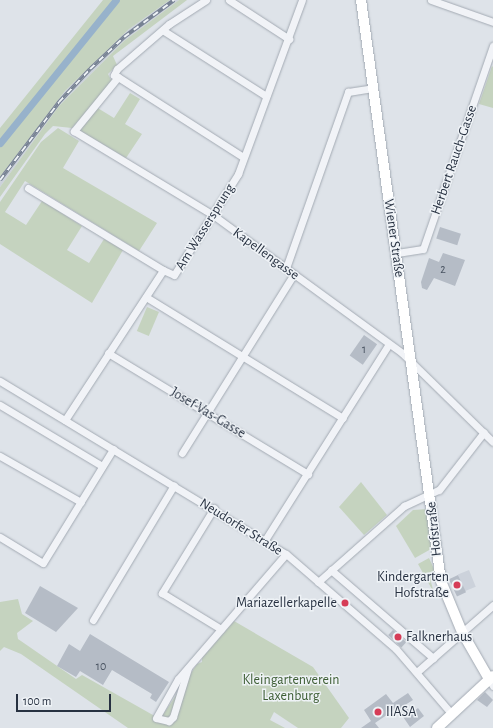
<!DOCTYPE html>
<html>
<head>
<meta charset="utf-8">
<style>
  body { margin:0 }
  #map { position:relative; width:493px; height:728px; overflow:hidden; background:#dee3e9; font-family:"Alegreya Sans",sans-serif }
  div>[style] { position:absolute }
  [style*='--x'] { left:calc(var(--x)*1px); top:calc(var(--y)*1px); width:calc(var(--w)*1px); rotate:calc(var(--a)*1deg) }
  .built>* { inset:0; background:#ccd2db; transform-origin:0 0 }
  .green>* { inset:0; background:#c5d3bf; transform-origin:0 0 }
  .canal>* { height:7px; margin:-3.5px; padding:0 3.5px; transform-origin:3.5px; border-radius:3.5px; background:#97b2cb }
  .building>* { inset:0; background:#b5bcc6; transform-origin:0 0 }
  .roads { filter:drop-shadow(0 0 1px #a3aab3) drop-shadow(0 0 1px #a3aab3) }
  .street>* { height:7px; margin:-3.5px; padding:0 3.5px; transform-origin:3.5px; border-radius:3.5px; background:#f1f3f7 }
  .secondary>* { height:10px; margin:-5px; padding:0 5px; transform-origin:5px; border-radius:5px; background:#fff }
  .rail>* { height:3.5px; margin-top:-1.75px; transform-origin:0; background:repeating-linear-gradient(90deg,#eef2f6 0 6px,#778293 0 12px); box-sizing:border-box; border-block:1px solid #778293 }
  .dots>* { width:11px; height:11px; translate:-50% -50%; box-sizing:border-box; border:2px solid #eef2f6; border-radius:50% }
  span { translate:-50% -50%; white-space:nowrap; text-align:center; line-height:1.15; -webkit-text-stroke:3px #eef2f6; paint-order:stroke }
  .number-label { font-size:12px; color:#4a5462 }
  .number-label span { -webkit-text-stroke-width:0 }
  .street-label { font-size:14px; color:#273141 }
  .poi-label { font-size:14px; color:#273141 }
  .right { translate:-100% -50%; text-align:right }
  .left { translate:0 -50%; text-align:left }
  .park-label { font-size:14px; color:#3c5d33 }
  .scale { position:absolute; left:16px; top:694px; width:95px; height:18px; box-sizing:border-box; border:2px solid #273141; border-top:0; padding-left:5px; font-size:12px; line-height:14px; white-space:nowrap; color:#273141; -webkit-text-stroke:3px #eef2f6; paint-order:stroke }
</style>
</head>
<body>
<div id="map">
  <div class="built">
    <div style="clip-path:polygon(170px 0,179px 0,124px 41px,59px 106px,0 187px,0 177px,65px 91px,129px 29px)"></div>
    <div style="left:469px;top:570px;width:18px;height:12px;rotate:68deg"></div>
  </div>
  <div class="green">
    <div style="clip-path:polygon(103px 0,170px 0,129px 29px,65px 91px,0 177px,0 128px)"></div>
    <div style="clip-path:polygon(179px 0,187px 0,113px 56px,117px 65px,108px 74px,112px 82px,72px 128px,53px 126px,45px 134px,0 197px,0 187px,59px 106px,124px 41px)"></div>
    <div style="clip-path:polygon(492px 66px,493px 67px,493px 108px,479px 104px)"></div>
    <div style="clip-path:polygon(130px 93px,140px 99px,125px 124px,142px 134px,126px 158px,82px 132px,79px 127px,96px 107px,114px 118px)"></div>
    <div style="clip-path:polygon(58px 128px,79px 141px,63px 168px,157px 223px,139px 251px,25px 181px,5px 212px,26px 225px,42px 201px,52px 207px,82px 226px,67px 250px,89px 263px,104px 239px,123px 250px,92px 303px,0 244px,0 202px,41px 142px)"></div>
    <div style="left:147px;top:307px;width:13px;height:26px;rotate:23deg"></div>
    <div style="clip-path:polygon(361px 482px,387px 515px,364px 535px,339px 507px)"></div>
    <div style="clip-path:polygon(428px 509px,431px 549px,415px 558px,396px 526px,413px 510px)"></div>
    <div style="clip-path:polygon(429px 558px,435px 571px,431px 582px,434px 593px,418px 564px)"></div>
    <div style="clip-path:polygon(18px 599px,22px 614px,33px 621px,17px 633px,18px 639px,76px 679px,82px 675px,160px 719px,197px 664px,202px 662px,202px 658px,234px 621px,313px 667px,349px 718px,341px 728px,298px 728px,274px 712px,270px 720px,285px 728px,128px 728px,21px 654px,4px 647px,0 651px,0 602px)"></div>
  </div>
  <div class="canal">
    <div style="--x:0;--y:143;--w:184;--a:-51"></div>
  </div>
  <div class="building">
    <div style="left:440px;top:227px;width:22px;height:12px;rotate:18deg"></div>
    <div style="clip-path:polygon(443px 253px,465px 260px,455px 286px,434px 278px,427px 290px,422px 288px,421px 282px,429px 258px,439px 262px)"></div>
    <div style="left:364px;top:335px;width:16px;height:25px;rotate:35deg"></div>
    <div style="left:458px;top:575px;width:19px;height:10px;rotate:65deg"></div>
    <div style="clip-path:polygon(40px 586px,78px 608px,56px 632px,25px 613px)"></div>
    <div style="left:393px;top:630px;width:18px;height:7px;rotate:43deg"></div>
    <div style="clip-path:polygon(90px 634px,169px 682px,156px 702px,150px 698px,152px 694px,112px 670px,103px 685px,80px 671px,76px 677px,57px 666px,69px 644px,80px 651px)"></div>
    <div style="clip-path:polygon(485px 692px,493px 700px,487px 707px,477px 700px)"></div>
    <div style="clip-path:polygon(408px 693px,413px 700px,405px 705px,411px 714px,418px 708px,424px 716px,410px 727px,397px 708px,375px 723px,379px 728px,361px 728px,371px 721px,364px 710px,386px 694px,393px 703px)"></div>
  </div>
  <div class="roads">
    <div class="street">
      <div style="--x:206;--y:0;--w:44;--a:147"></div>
      <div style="--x:169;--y:24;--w:69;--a:139.1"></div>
      <div style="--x:117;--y:69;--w:7;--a:117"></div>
      <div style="--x:114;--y:75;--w:4;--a:27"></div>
      <div style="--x:118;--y:77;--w:70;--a:129.2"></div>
      <div style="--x:74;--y:131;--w:162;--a:31.1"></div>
      <div style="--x:213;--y:215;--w:234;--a:36.1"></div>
      <div style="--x:402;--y:353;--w:127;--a:44.4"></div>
      <div style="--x:229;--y:0;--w:72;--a:33"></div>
      <div style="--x:431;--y:0;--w:66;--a:19.5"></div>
      <div style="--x:164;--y:31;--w:121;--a:32.5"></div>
      <div style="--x:118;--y:77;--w:148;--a:32.6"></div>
      <div style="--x:28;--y:188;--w:158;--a:31.3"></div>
      <div style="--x:397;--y:253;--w:26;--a:-9"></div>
      <div style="--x:423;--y:249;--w:215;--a:-71"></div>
      <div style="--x:286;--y:268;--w:187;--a:-70.6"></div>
      <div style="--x:348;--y:92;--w:25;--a:-9"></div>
      <div style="--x:146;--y:297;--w:231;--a:31.6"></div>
      <div style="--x:108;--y:353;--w:234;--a:31.2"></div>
      <div style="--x:0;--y:381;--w:334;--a:31.2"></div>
      <div style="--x:286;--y:554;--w:145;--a:40.8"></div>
      <div style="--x:396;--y:649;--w:83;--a:49.4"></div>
      <div style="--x:0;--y:405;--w:119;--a:30.9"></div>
      <div style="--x:65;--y:420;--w:179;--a:-56.8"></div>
      <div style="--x:163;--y:270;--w:12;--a:24"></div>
      <div style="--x:174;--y:275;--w:120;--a:-57.6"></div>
      <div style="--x:238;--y:174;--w:185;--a:-69.8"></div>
      <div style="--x:182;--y:453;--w:211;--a:-58"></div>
      <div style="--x:0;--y:456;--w:93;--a:29.6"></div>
      <div style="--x:214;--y:508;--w:100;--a:121.5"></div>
      <div style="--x:162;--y:593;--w:69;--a:31.4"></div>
      <div style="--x:0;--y:537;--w:50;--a:31.2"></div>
      <div style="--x:43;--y:563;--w:134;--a:-58.4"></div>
      <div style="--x:265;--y:540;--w:232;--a:-57.7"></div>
      <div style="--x:331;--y:570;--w:135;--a:40.8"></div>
      <div style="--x:318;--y:582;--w:115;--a:-41.5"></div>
      <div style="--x:404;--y:506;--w:38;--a:-25"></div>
      <div style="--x:439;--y:490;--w:73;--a:-52.2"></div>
      <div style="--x:93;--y:620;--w:157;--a:-59"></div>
      <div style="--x:188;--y:668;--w:51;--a:107"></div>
      <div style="--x:173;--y:717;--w:6;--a:135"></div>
      <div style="--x:169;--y:721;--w:13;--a:-167"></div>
      <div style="--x:156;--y:718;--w:45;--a:-60.6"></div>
      <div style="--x:178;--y:679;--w:165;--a:-49.2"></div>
      <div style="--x:418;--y:671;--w:100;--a:-41.3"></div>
      <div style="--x:489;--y:679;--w:8;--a:60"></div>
    </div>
    <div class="secondary">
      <div style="--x:361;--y:0;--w:586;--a:82.16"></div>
      <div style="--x:441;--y:581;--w:55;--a:67.6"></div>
      <div style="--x:462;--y:632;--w:54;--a:60.1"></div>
      <div style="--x:437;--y:728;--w:76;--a:-42.9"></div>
    </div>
  </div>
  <div class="rail">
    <div style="--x:0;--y:180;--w:98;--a:-52.9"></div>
    <div style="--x:59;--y:102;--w:45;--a:-46.8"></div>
    <div style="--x:90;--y:69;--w:47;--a:-43.3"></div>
    <div style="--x:124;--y:37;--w:62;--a:-36.5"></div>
  </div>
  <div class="dots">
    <div style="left:457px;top:585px;background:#d63c57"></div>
    <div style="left:345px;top:603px;background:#d63c57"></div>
    <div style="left:398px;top:637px;background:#d63c57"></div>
    <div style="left:378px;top:712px;background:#d63c57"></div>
  </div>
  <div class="number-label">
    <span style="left:443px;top:270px">2</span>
    <span style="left:364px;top:350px">1</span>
    <span style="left:101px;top:667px">10</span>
  </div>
  <div class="street-label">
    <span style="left:454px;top:160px;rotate:-71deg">Herbert Rauch-Gasse</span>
    <span style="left:205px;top:227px;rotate:-58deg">Am Wassersprung</span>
    <span style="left:394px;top:238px;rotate:82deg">Wiener Straße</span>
    <span style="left:266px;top:254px;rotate:36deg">Kapellengasse</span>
    <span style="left:208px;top:413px;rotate:31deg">Josef-Vas-Gasse</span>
    <span style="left:241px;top:527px;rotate:32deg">Neudorfer Straße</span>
    <span style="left:434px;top:529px;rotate:-96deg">Hofstraße</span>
  </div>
  <div class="poi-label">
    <span class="right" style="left:449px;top:585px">Kindergarten<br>Hofstraße</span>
    <span class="right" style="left:337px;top:603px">Mariazellerkapelle</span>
    <span class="left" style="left:406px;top:637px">Falknerhaus</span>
    <span class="left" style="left:386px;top:712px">IIASA</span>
  </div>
  <div class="park-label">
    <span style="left:291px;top:688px">Kleingartenverein<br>Laxenburg</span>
  </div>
  <div class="scale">100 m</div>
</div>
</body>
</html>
